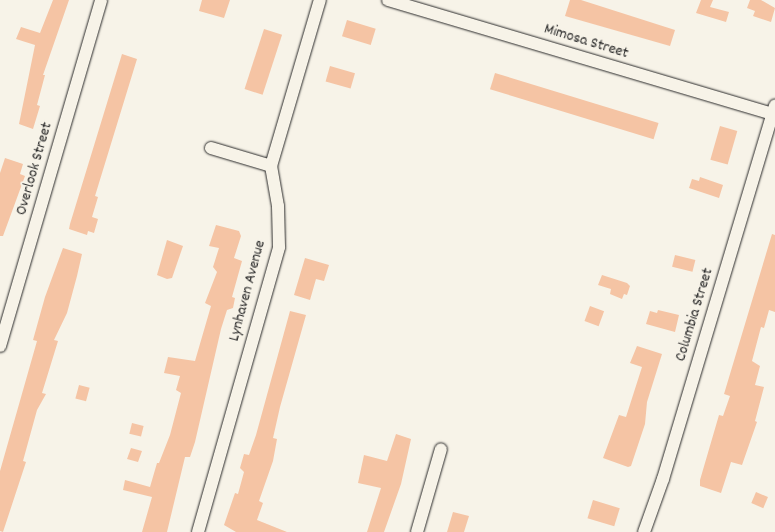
<!DOCTYPE html>
<html>
<head>
<meta charset="utf-8">
<style>
  body { margin:0 }
  #map { position:relative; width:775px; height:532px; overflow:hidden; background:#f7f3e8; font-family:Dekko,sans-serif }
  div>[style] { position:absolute }
  [style*='--x'] { left:calc(var(--x)*1px); top:calc(var(--y)*1px); width:calc(var(--w)*1px); rotate:calc(var(--a)*1deg) }
  .building>* { inset:0; background:#f5c4a4; transform-origin:0 0 }
  .roads { filter:drop-shadow(0 0 1px #2b2b2b) drop-shadow(0 0 1px #2b2b2b) }
  .minor>* { height:12px; margin:-6px; padding:0 6px; transform-origin:6px; border-radius:6px; background:#f7f3e8 }
  span { translate:-50% -50%; white-space:nowrap; text-align:center; line-height:1.15; -webkit-text-stroke:4px #f7f3e8; paint-order:stroke }
  .street-label { font-size:16px; color:#2b2b2b }
</style>
</head>
<body>
<div id="map">
  <div class="building">
    <div style="clip-path:polygon(53px 0,69px 0,43px 75px,45px 75px,37px 105px,40px 106px,33px 129px,19px 124px,35px 45px,16px 39px,21px 27px,40px 33px)"></div>
    <div style="clip-path:polygon(202px 0,230px 0,224px 18px,199px 11px)"></div>
    <div style="clip-path:polygon(570px 0,581px 0,675px 30px,670px 46px,565px 16px)"></div>
    <div style="clip-path:polygon(701px 0,713px 0,710px 7px,729px 12px,726px 22px,696px 13px)"></div>
    <div style="clip-path:polygon(750px 0,761px 0,775px 8px,771px 22px,753px 16px,755px 11px,747px 8px)"></div>
    <div style="left:347px;top:20px;width:30px;height:17px;rotate:17deg"></div>
    <div style="left:264px;top:29px;width:19px;height:63px;rotate:18deg"></div>
    <div style="clip-path:polygon(122px 54px,137px 59px,95px 196px,98px 197px,92px 217px,98px 219px,94px 233px,88px 231px,87px 235px,69px 229px,70px 224px)"></div>
    <div style="left:330px;top:66px;width:26px;height:16px;rotate:16deg"></div>
    <div style="left:495px;top:73px;width:171px;height:17px;rotate:17deg"></div>
    <div style="left:720px;top:126px;width:18px;height:35px;rotate:16deg"></div>
    <div style="clip-path:polygon(5px 158px,23px 164px,20px 174px,25px 176px,3px 236px,0 236px,0 173px)"></div>
    <div style="clip-path:polygon(700px 177px,723px 185px,719px 198px,689px 188px,692px 179px,699px 181px)"></div>
    <div style="clip-path:polygon(216px 225px,239px 231px,241px 236px,234px 258px,242px 261px,232px 297px,235px 298px,233px 308px,227px 310px,221px 329px,195px 442px,190px 457px,185px 457px,167px 532px,142px 532px,152px 497px,123px 490px,125px 480px,150px 487px,157px 463px,159px 463px,170px 435px,181px 393px,176px 390px,180px 376px,164px 373px,168px 357px,195px 361px,211px 306px,205px 303px,217px 272px,213px 267px,219px 248px,209px 246px)"></div>
    <div style="clip-path:polygon(772px 234px,775px 235px,775px 312px,769px 310px,764px 328px,761px 327px,752px 361px,760px 366px,755px 385px,764px 387px,755px 421px,757px 422px,742px 465px,731px 462px,721px 493px,700px 486px,700px 480px,719px 415px,723px 416px,730px 396px,724px 394px)"></div>
    <div style="clip-path:polygon(167px 240px,183px 246px,172px 278px,167px 279px,157px 275px)"></div>
    <div style="clip-path:polygon(63px 248px,82px 254px,77px 276px,67px 313px,54px 340px,58px 341px,42px 393px,46px 394px,37px 410px,23px 461px,26px 462px,3px 532px,0 531px,0 471px,37px 341px,33px 340px,45px 297px)"></div>
    <div style="left:675px;top:255px;width:21px;height:12px;rotate:14deg"></div>
    <div style="clip-path:polygon(305px 258px,329px 265px,324px 281px,316px 279px,310px 300px,294px 295px)"></div>
    <div style="clip-path:polygon(602px 275px,627px 283px,630px 286px,627px 295px,624px 294px,622px 299px,610px 294px,611px 289px,598px 285px)"></div>
    <div style="left:590px;top:306px;width:15px;height:16px;rotate:20deg"></div>
    <div style="clip-path:polygon(658px 310px,679px 315px,675px 332px,646px 324px,650px 311px,657px 313px)"></div>
    <div style="clip-path:polygon(290px 311px,306px 315px,280px 407px,273px 438px,277px 439px,273px 461px,259px 501px,263px 503px,257px 520px,287px 532px,236px 532px,224px 525px,235px 493px,238px 494px,244px 472px,240px 468px,244px 454px,249px 455px,256px 435px)"></div>
    <div style="clip-path:polygon(637px 346px,662px 354px,647px 402px,645px 424px,631px 466px,628px 467px,603px 458px,619px 415px,626px 417px,642px 367px,630px 363px)"></div>
    <div style="left:79px;top:385px;width:11px;height:14px;rotate:15deg"></div>
    <div style="left:132px;top:423px;width:12px;height:11px;rotate:14deg"></div>
    <div style="clip-path:polygon(396px 434px,411px 439px,401px 484px,384px 532px,367px 532px,381px 488px,358px 483px,364px 455px,387px 461px)"></div>
    <div style="clip-path:polygon(131px 448px,142px 451px,138px 462px,127px 459px)"></div>
    <div style="left:756px;top:492px;width:13px;height:12px;rotate:23deg"></div>
    <div style="left:593px;top:500px;width:28px;height:19px;rotate:17deg"></div>
    <div style="clip-path:polygon(453px 512px,469px 516px,464px 532px,447px 532px)"></div>
  </div>
  <div class="roads">
    <div class="minor">
      <div style="--x:388;--y:0;--w:404;--a:16.5"></div>
      <div style="--x:211;--y:148;--w:63;--a:16.7"></div>
      <div style="--x:0;--y:346;--w:360;--a:-73.7"></div>
      <div style="--x:198;--y:532;--w:296;--a:-74.1"></div>
      <div style="--x:279;--y:247;--w:41;--a:-91.4"></div>
      <div style="--x:278;--y:206;--w:41;--a:-99.9"></div>
      <div style="--x:271;--y:166;--w:173;--a:-73.6"></div>
      <div style="--x:417;--y:532;--w:86;--a:-73.9"></div>
      <div style="--x:644;--y:532;--w:56;--a:-70.3"></div>
      <div style="--x:663;--y:479;--w:390;--a:-73.3"></div>
    </div>
  </div>
  <div class="street-label">
    <span style="left:586px;top:42px;rotate:17deg">Mimosa Street</span>
    <span style="left:35px;top:169px;rotate:-74deg">Overlook Street</span>
    <span style="left:248px;top:291px;rotate:-75deg">Lynhaven Avenue</span>
    <span style="left:695px;top:315px;rotate:-73deg">Columbia Street</span>
  </div>
</div>
</body>
</html>
